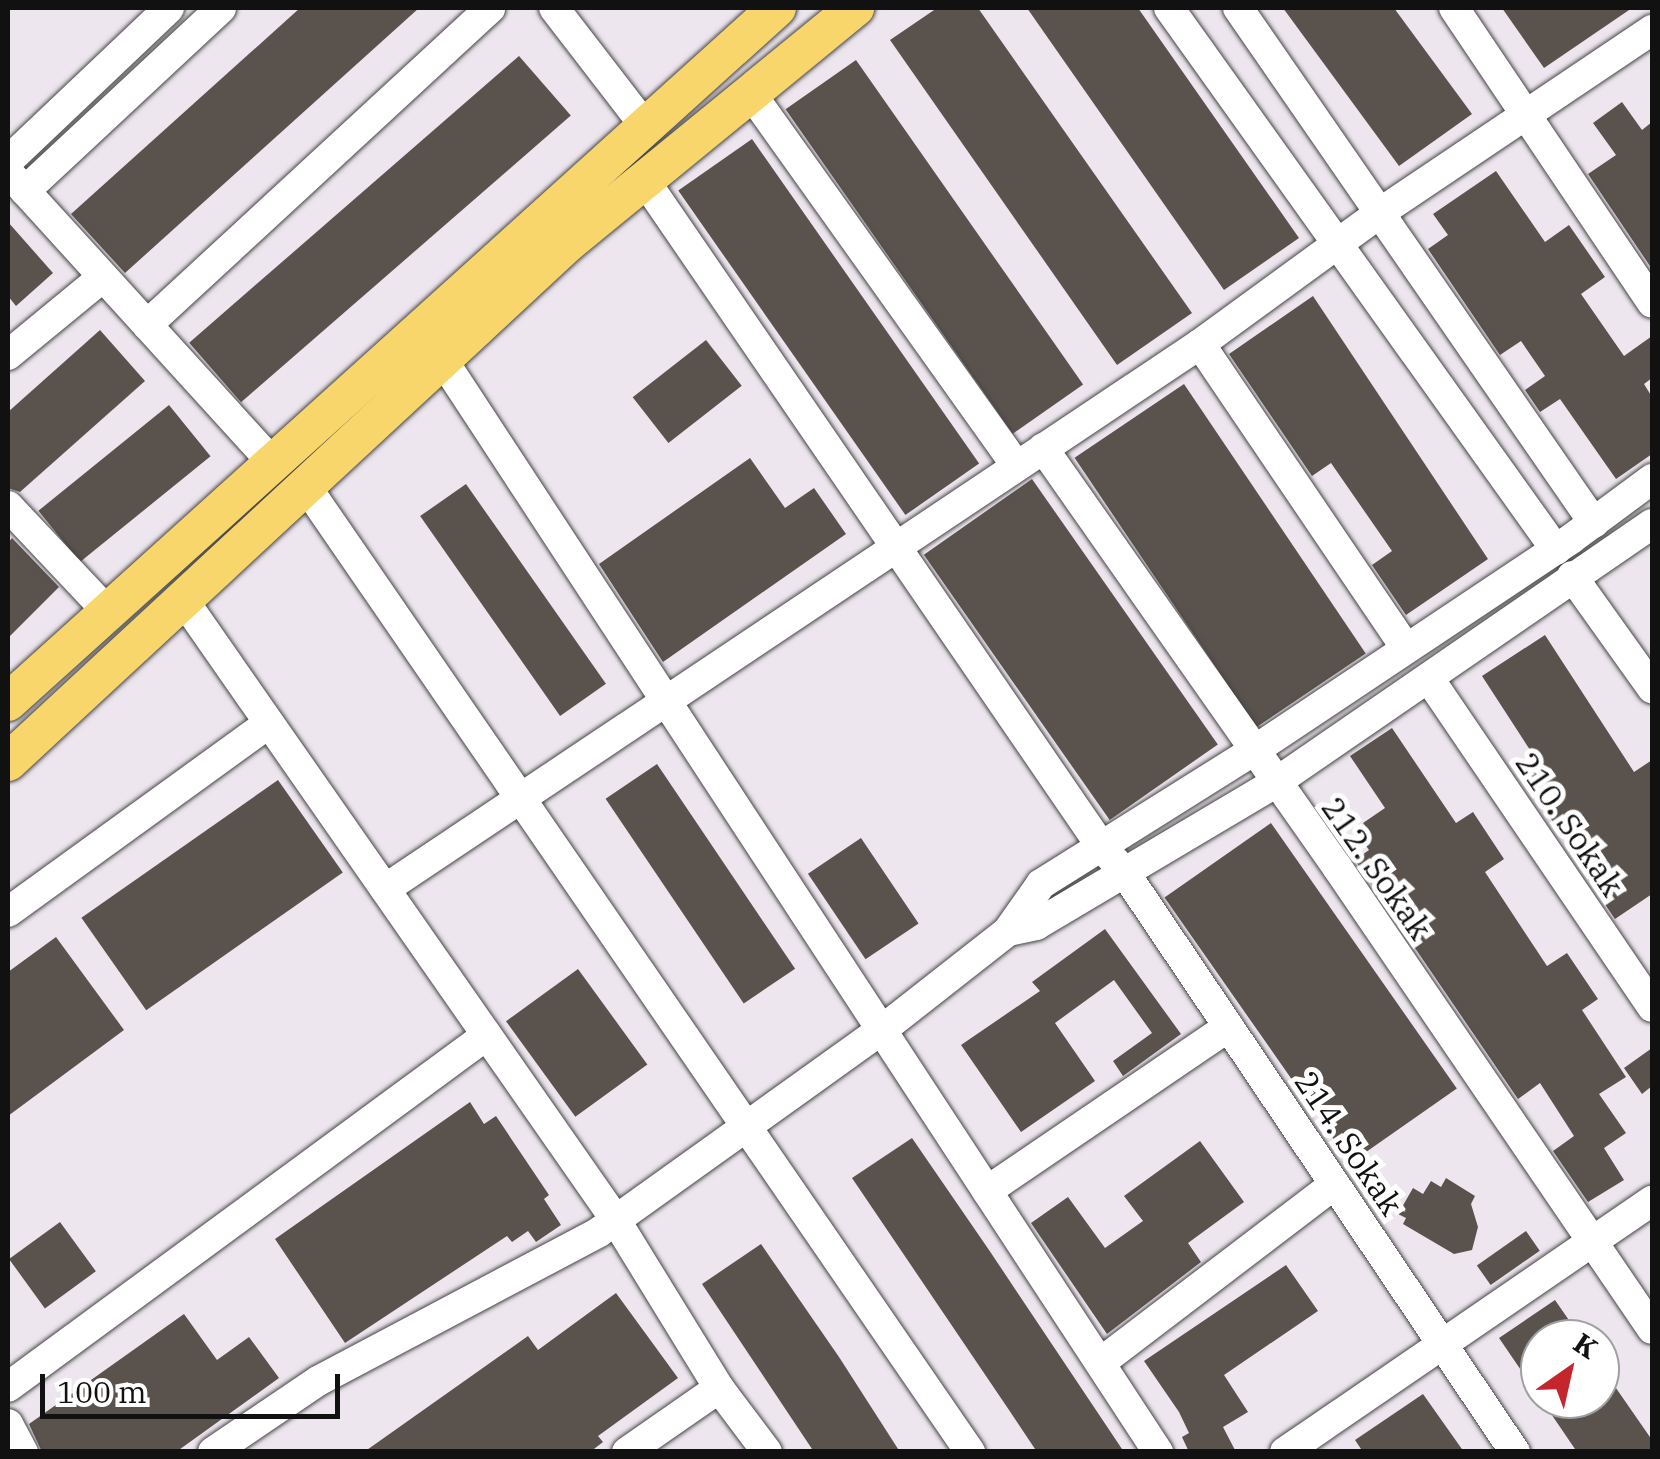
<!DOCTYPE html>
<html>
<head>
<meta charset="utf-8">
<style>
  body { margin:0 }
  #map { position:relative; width:1660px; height:1459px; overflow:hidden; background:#fffdf5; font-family:"IBM Plex Serif",serif }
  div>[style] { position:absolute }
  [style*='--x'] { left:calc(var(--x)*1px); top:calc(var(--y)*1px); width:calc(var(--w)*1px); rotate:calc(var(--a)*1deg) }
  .industrial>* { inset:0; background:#eee6ef }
  .building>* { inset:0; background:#5a524d; transform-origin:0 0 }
  .roads { filter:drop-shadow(0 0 2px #444) drop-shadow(0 0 2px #444) }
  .minor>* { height:30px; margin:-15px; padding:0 15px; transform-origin:15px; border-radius:15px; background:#fff }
  .major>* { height:38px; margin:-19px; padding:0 19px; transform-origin:19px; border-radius:19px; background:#f9d66b }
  span { translate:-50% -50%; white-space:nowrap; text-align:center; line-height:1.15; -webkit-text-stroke:10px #fff; paint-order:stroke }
  .street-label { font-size:32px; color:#111 }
  .frame { position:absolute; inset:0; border:10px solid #111; pointer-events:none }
  .north { position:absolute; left:1520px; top:1319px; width:100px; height:100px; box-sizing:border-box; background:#fff; border:2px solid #a0a0a0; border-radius:50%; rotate:34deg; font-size:28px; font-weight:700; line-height:40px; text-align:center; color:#111 }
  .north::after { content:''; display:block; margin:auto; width:35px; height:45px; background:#c4262e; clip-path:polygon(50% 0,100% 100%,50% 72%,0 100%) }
  .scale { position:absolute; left:40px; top:1374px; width:300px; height:45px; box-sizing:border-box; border:5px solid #111; border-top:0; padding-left:12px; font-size:30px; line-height:35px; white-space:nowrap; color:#111; -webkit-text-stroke:8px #fff; paint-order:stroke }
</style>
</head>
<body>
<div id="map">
  <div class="industrial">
    <div style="clip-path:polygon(evenodd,8px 8px,1652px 8px,1652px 1451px,8px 1452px,8px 8px,1540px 1339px,1600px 1339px,1600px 1399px,1540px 1399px,1540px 1339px)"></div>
  </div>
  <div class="building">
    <div style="clip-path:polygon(300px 8px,419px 8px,125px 273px,71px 214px)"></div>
    <div style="clip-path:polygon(937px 8px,978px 8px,1192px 313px,1117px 365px,890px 40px)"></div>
    <div style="clip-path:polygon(1027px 8px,1138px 8px,1299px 238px,1224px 290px)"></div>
    <div style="clip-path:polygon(1283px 8px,1394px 8px,1472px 114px,1399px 166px)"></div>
    <div style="clip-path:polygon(1502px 8px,1632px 8px,1544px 68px)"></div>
    <div style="left:519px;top:56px;width:79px;height:437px;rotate:49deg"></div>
    <div style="left:856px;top:60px;width:396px;height:86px;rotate:55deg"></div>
    <div style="clip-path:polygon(1622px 102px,1642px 130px,1652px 122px,1652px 269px,1588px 174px,1616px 155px,1593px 123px)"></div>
    <div style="left:752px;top:139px;width:396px;height:90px;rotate:55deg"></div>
    <div style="clip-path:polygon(1496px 171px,1545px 242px,1569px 225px,1605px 277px,1581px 294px,1624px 356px,1652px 336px,1652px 378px,1644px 384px,1652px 397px,1652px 454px,1616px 479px,1560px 399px,1540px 412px,1525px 390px,1545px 376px,1521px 341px,1500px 355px,1428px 249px,1448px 235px,1433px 214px)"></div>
    <div style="clip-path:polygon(8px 222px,53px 273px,16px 306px,8px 296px)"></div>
    <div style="clip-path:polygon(1313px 296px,1488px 559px,1406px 615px,1372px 565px,1392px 551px,1331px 463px,1312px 476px,1229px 354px)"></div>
    <div style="clip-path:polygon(100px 330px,145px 381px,20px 492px,8px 488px,8px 412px)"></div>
    <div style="left:706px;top:340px;width:58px;height:93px;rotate:52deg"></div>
    <div style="left:1184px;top:384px;width:325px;height:132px;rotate:56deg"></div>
    <div style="left:169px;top:405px;width:66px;height:168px;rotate:51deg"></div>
    <div style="clip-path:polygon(750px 458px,785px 508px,814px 488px,846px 534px,663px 662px,599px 564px)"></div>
    <div style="left:1032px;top:479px;width:324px;height:132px;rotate:55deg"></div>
    <div style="left:466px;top:484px;width:244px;height:56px;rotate:55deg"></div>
    <div style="clip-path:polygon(12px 538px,59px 587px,8px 638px,8px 543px)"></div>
    <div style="clip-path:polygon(1545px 635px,1634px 772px,1652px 760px,1652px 894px,1615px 919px,1581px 869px,1600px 857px,1572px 814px,1555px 825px,1524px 778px,1541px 767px,1482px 676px)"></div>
    <div style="clip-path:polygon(1392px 728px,1456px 823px,1473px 812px,1504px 859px,1485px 872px,1547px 966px,1567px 953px,1598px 999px,1582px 1010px,1626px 1077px,1599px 1094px,1626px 1133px,1604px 1148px,1624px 1180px,1588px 1202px,1553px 1151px,1574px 1136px,1540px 1083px,1518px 1099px,1355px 860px,1369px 850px,1360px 837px,1369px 831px,1363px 823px,1385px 808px,1350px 756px)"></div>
    <div style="left:657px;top:764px;width:247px;height:62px;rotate:56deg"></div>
    <div style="left:278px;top:780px;width:113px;height:240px;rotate:55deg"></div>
    <div style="left:1271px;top:823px;width:324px;height:130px;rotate:55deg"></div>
    <div style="left:861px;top:838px;width:103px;height:64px;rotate:56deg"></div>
    <div style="clip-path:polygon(1105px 929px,1181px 1034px,1123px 1076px,1113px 1061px,1152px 1033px,1114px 980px,1055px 1023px,1095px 1081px,1021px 1132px,961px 1045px,1040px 991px,1032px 982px)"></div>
    <div style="clip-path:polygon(56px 937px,124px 1030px,8px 1116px,8px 972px)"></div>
    <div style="left:578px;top:969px;width:118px;height:89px;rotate:54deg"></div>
    <div style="clip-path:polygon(1652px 1048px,1652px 1086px,1642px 1094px,1624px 1068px)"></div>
    <div style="clip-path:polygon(470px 1102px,484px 1124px,496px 1116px,549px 1195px,544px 1199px,561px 1225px,536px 1242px,528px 1231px,512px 1242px,507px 1236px,345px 1343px,275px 1239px)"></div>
    <div style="clip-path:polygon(912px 1138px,989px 1250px,1124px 1452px,1037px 1452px,1009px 1410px,852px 1178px)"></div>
    <div style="clip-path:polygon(1200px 1141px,1244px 1202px,1188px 1243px,1201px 1262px,1107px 1334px,1031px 1223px,1068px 1197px,1105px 1248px,1143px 1221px,1124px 1196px)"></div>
    <div style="clip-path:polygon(1446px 1178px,1475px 1196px,1471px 1204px,1478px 1227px,1472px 1250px,1454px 1254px,1403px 1224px,1406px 1218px,1398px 1214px,1413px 1188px,1423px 1194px,1431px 1181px,1441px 1187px)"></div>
    <div style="left:60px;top:1222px;width:61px;height:63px;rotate:54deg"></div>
    <div style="left:1526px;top:1231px;width:24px;height:60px;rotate:55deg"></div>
    <div style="clip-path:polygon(761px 1244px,839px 1357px,900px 1452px,814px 1452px,702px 1284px)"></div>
    <div style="clip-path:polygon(1286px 1265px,1318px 1311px,1224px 1375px,1248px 1412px,1223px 1427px,1236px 1452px,1189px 1452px,1182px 1437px,1189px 1433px,1179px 1412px,1144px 1361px)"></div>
    <div style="clip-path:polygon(616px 1293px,678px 1378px,598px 1436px,603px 1442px,590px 1452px,364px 1452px,528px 1336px,538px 1350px)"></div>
    <div style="clip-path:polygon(1555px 1300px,1582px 1339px,1540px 1339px,1540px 1398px,1499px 1338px)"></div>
    <div style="clip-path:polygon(184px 1314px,217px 1360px,249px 1337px,279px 1378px,176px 1452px,42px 1452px,29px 1424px)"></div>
    <div style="clip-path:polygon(1600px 1365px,1652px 1440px,1652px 1452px,1577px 1452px,1541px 1399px,1600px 1399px)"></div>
    <div style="clip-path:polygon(1423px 1394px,1464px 1452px,1363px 1452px,1355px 1440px)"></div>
  </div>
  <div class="roads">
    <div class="minor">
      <div style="--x:554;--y:8;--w:149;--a:52.4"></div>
      <div style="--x:1169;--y:8;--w:666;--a:54.47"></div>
      <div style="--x:1238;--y:8;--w:626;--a:55.35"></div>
      <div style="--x:1454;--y:8;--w:355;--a:56.1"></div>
      <div style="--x:752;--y:95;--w:455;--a:54.5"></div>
      <div style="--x:8;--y:161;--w:222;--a:-43.5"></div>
      <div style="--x:8;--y:172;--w:392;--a:47.7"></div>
      <div style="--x:645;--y:181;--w:806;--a:55.56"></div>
      <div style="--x:1101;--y:846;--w:36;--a:48"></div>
      <div style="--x:1125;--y:873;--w:698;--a:56.04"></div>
      <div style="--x:25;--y:191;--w:268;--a:-43"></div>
      <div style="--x:147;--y:325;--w:467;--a:-42.7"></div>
      <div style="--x:1200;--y:344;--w:367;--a:55.9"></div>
      <div style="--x:8;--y:355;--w:123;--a:-39.4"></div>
      <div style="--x:442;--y:359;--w:1307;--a:56.77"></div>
      <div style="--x:1043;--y:448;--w:512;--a:54.94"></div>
      <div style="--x:1337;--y:867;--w:559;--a:55.71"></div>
      <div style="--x:305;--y:485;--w:1174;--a:55.48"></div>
      <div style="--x:8;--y:506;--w:144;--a:46.7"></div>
      <div style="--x:1572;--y:576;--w:138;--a:54.5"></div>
      <div style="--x:182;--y:598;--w:757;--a:55.11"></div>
      <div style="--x:615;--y:1219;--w:198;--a:58.4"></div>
      <div style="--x:719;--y:1388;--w:80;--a:53.1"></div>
      <div style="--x:1430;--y:680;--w:395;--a:55.8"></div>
      <div style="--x:385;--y:889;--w:980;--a:-33.77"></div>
      <div style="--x:1200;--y:344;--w:220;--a:-36.1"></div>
      <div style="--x:1378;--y:214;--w:330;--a:-33.9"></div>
      <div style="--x:8;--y:912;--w:322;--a:-35.9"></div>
      <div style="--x:1008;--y:931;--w:29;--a:-12"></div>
      <div style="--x:1036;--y:925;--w:278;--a:-30.7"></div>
      <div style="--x:1275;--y:783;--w:457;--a:-34.5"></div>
      <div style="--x:987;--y:1191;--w:292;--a:-34.2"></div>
      <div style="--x:1100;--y:1363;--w:295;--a:-37.3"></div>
      <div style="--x:8;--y:1387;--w:594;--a:-36.31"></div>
      <div style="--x:8;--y:1424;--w:32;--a:62"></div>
      <div style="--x:213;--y:1452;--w:127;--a:-34.1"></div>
      <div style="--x:318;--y:1381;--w:318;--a:-27.9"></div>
      <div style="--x:599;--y:1232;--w:354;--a:-35.6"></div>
      <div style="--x:887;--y:1026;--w:154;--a:-38.1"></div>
      <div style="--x:1008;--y:931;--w:57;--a:-54.9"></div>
      <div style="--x:1041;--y:884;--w:252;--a:-32.1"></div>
      <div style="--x:1255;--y:750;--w:380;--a:-33.7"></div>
      <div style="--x:1571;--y:539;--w:101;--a:-36.5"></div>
      <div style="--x:627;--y:1452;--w:112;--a:-34.8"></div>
      <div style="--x:1285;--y:1452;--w:445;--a:-34.4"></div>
    </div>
    <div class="major">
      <div style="--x:8;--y:702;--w:1036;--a:-42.07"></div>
      <div style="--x:8;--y:762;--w:765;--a:-42.83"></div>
      <div style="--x:569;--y:242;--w:370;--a:-39.3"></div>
    </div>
  </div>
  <div class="street-label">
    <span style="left:1570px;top:824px;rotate:56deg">210. Sokak</span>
    <span style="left:1377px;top:868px;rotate:55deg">212. Sokak</span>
    <span style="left:1349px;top:1143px;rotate:56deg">214. Sokak</span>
  </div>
  <div class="frame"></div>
  <div class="north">K</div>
  <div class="scale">100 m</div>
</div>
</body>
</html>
